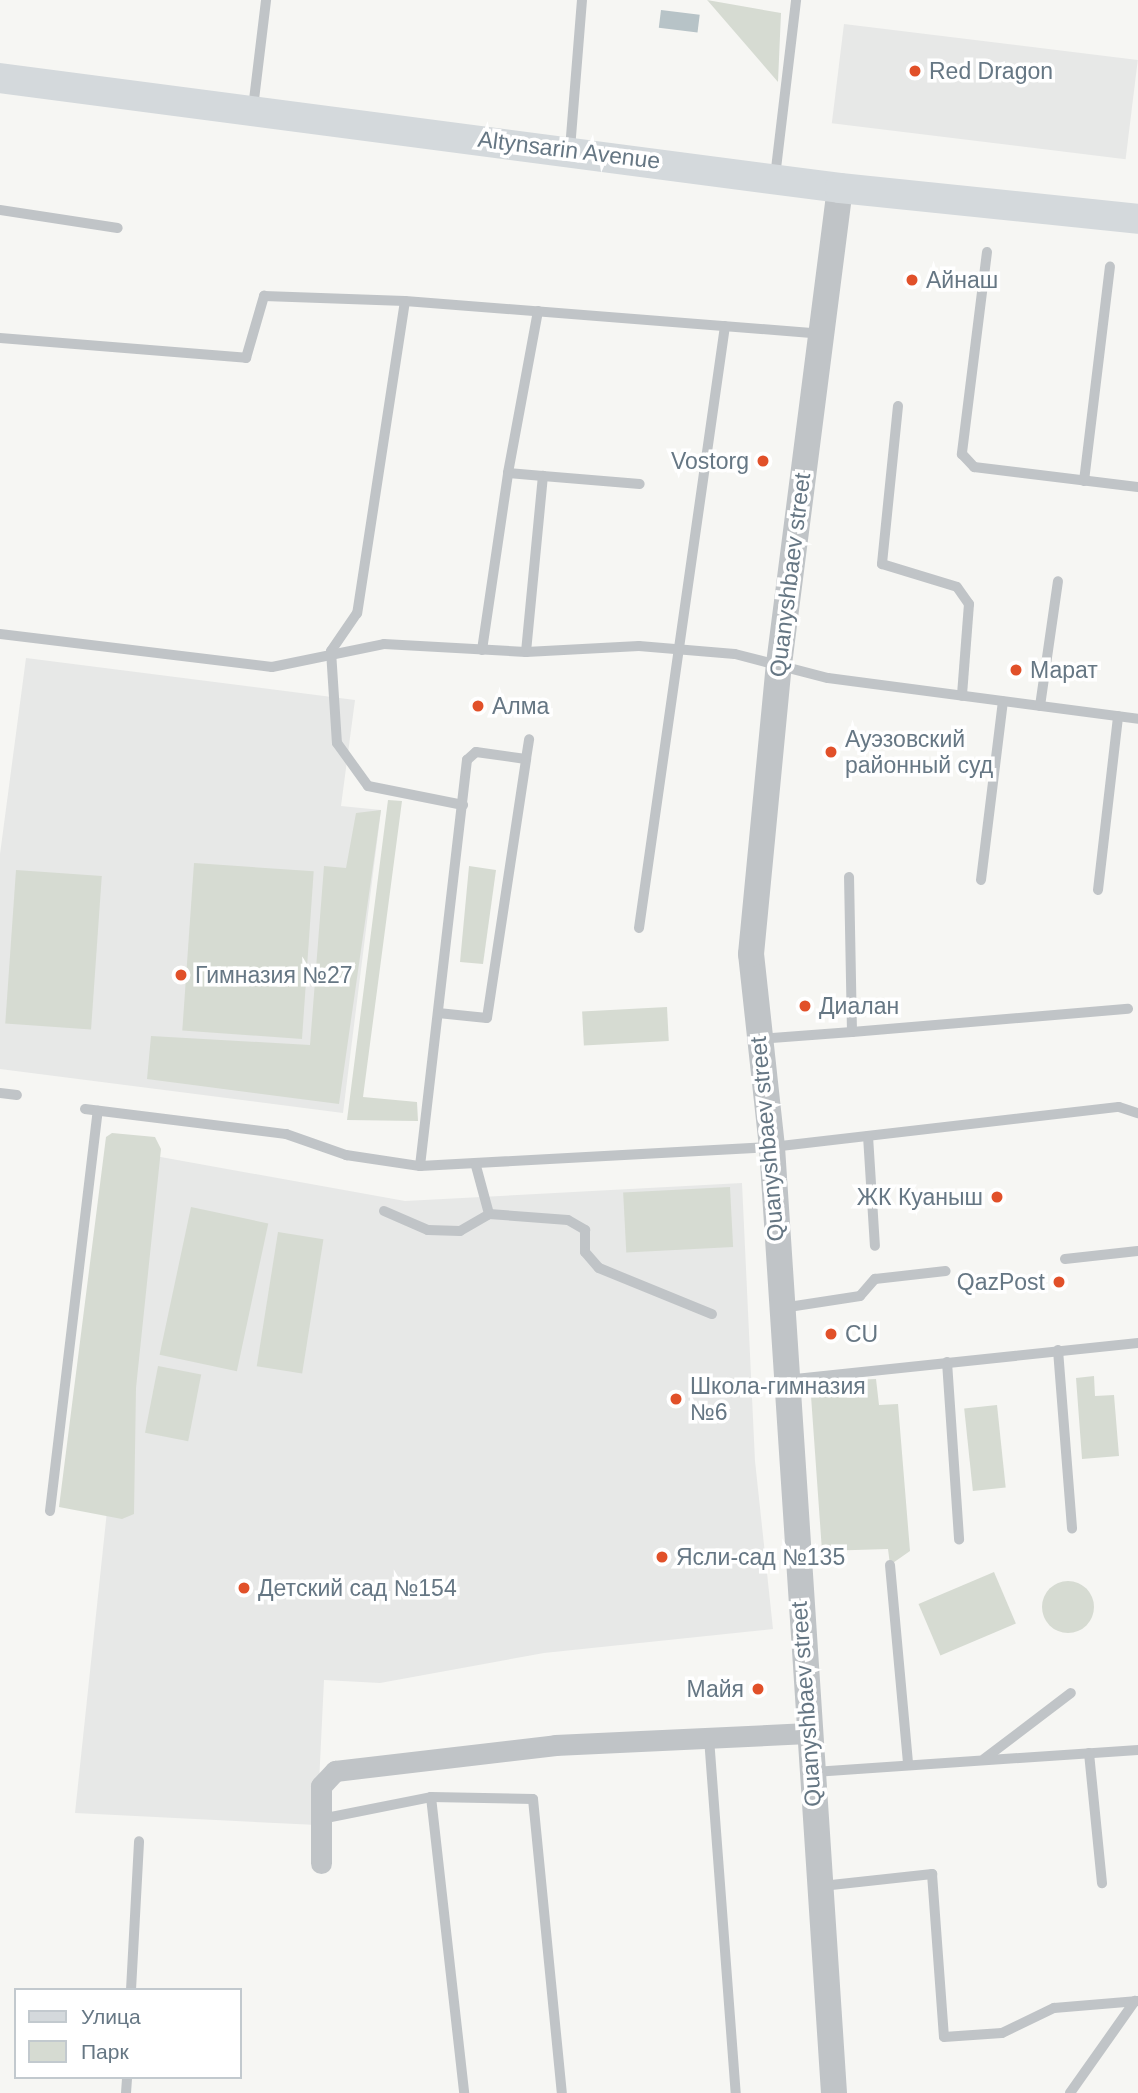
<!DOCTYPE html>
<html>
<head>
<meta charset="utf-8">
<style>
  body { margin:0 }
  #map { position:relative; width:1138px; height:2093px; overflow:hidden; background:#f6f6f3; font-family:Arial,sans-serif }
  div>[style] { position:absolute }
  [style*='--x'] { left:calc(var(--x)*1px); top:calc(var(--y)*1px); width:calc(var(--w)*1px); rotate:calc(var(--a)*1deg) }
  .built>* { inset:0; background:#e7e8e7; transform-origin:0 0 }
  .green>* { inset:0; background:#d6dbd2; transform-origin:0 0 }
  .round { border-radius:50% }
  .water>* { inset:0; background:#b7c3c7; transform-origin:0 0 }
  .service>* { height:10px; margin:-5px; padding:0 5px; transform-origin:5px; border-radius:5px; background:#c0c4c7 }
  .minor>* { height:21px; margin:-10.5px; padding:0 10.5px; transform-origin:10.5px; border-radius:10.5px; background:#c0c4c7 }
  .tertiary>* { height:26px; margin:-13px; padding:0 13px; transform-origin:13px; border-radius:13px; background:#c0c4c7 }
  .secondary>* { height:30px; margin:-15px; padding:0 15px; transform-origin:15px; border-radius:15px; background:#d4d9dc }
  .dots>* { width:19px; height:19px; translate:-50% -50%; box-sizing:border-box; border:4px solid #fff; border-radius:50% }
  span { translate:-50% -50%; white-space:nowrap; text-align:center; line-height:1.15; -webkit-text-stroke:7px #fff; paint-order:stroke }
  .poi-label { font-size:23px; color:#667784 }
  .left { translate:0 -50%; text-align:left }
  .right { translate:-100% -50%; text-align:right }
  .street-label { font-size:23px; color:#667784 }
  .legend { position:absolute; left:14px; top:1988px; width:228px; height:91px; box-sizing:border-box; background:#fff; border:2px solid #c2c9ce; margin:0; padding:9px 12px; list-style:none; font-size:21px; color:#667784 }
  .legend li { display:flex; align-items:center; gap:14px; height:35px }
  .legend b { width:35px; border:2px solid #c2c9ce }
</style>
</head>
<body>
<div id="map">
  <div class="built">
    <div style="left:844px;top:24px;width:296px;height:100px;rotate:7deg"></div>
    <div style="clip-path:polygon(26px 658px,355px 700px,341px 806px,381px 810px,343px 1113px,0 1069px,0 854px)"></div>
    <div style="clip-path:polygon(111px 1148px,405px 1201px,742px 1183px,755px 1461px,773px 1629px,544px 1653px,380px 1683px,324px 1680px,317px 1825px,75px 1813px,109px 1492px)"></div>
  </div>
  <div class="green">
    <div style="clip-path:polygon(707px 0,781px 13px,778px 82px,708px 1px)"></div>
    <div style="clip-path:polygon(388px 800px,402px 801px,363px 1097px,417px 1102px,418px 1121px,347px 1120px)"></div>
    <div style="clip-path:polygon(381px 810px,339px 1104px,147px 1079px,151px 1036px,310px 1045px,324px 866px,346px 868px,356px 813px)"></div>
    <div style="left:194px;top:863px;width:120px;height:168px;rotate:4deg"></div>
    <div style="clip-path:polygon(469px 866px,496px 870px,483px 964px,460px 962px)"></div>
    <div style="left:16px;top:870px;width:86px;height:154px;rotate:4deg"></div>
    <div style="left:667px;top:1007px;width:34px;height:85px;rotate:87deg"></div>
    <div style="clip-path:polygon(112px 1133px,155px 1137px,161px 1149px,136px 1388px,134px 1514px,122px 1519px,59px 1507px,106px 1137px)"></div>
    <div style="left:730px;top:1187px;width:60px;height:107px;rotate:87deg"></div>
    <div style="left:191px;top:1207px;width:79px;height:151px;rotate:12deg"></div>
    <div style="left:278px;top:1232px;width:46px;height:136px;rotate:9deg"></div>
    <div style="left:158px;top:1366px;width:44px;height:68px;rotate:11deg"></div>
    <div style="clip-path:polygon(1094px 1376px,1095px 1396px,1114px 1395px,1119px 1456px,1082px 1459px,1076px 1378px)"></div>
    <div style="clip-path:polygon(876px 1379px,879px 1405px,898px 1404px,910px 1551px,890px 1565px,888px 1549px,822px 1551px,810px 1382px)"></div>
    <div style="left:997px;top:1405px;width:83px;height:33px;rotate:84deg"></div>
    <div style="left:994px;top:1572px;width:56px;height:82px;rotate:67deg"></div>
    <div class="round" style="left:1042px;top:1581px;width:52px;height:52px"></div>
  </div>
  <div class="water">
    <div style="left:661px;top:10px;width:39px;height:18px;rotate:7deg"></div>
  </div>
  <div class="service">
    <div style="--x:253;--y:108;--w:109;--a:-83.1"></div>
    <div style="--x:570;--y:149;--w:149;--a:-85.4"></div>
    <div style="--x:775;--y:177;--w:178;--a:-83.2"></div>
    <div style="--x:0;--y:210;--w:119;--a:8.7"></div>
    <div style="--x:987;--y:252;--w:204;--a:97.1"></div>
    <div style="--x:962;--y:454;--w:18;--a:47"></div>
    <div style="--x:974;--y:467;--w:165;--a:7"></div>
    <div style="--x:405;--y:301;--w:417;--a:4.5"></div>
    <div style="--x:538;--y:311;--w:165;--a:100.5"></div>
    <div style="--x:508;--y:473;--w:35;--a:5"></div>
    <div style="--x:0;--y:338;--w:247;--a:4.6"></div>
    <div style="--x:246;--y:358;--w:65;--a:-73.8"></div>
    <div style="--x:264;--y:296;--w:141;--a:2"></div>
    <div style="--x:405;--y:301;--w:316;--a:98.7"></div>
    <div style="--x:357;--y:613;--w:46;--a:124.4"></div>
    <div style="--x:331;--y:651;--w:92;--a:86.3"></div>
    <div style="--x:337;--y:743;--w:53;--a:54.2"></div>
    <div style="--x:368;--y:786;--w:97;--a:11.3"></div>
    <div style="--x:898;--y:406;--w:159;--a:95.8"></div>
    <div style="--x:882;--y:564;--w:78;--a:17"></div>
    <div style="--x:957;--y:587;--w:21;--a:55"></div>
    <div style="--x:969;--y:604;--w:92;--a:94.4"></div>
    <div style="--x:1084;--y:481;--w:216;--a:-83.1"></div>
    <div style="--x:0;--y:634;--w:274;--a:6.9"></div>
    <div style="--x:272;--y:667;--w:114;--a:-11.6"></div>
    <div style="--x:384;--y:644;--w:142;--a:3.2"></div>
    <div style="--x:526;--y:652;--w:113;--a:-3"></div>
    <div style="--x:639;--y:646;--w:96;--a:4.8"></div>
    <div style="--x:735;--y:654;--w:96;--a:14.5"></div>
    <div style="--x:828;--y:678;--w:313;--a:7.5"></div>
    <div style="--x:482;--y:650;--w:179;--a:-81.6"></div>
    <div style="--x:526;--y:652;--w:177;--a:-84.5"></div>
    <div style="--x:543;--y:476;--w:97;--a:4.7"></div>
    <div style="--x:1040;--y:706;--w:126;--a:-81.8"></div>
    <div style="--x:981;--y:880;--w:180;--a:-83"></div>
    <div style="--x:1098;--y:890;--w:175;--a:-83.4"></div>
    <div style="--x:639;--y:928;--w:608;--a:-81.87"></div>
    <div style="--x:438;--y:1013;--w:49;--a:5.8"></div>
    <div style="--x:487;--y:1018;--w:262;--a:-81.4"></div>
    <div style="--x:852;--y:1032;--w:277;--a:-4.8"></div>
    <div style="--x:760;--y:1039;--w:92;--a:-4.4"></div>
    <div style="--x:852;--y:1032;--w:155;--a:-91.1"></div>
    <div style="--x:0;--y:1093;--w:17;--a:7"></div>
    <div style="--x:85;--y:1109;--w:203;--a:7.1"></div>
    <div style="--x:286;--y:1134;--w:64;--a:19.3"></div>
    <div style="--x:346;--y:1155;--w:75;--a:8.5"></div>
    <div style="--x:420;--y:1166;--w:353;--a:-3.1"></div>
    <div style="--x:772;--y:1147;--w:349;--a:-6.6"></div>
    <div style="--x:1119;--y:1107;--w:20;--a:18"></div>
    <div style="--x:868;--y:1136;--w:110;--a:86.4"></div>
    <div style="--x:420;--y:1166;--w:409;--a:-83.4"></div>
    <div style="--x:467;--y:760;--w:12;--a:-42"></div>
    <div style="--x:476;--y:752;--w:50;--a:8"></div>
    <div style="--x:526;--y:759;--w:20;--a:-81"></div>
    <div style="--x:476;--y:1166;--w:50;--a:74.8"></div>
    <div style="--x:489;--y:1214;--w:79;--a:4.3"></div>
    <div style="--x:568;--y:1220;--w:20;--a:30"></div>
    <div style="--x:585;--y:1230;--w:22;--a:90"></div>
    <div style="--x:585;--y:1252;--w:21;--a:49"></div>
    <div style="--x:599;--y:1268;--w:122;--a:22.2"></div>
    <div style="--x:384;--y:1211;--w:48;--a:23.4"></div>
    <div style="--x:428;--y:1230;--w:32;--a:2"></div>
    <div style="--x:460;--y:1231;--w:34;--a:-30"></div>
    <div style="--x:1065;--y:1259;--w:73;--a:-6.3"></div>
    <div style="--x:782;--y:1308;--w:79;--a:-8.7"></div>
    <div style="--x:860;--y:1296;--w:23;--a:-49"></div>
    <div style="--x:875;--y:1279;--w:71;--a:-6.4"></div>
    <div style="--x:1058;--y:1350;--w:179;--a:85.5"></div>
    <div style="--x:947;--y:1362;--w:178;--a:86.1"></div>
    <div style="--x:786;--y:1380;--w:354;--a:-6"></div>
    <div style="--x:50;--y:1511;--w:403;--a:-83.2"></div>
    <div style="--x:890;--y:1565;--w:200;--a:84.8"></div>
    <div style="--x:709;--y:1738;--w:356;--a:85.7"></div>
    <div style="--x:1089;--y:1753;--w:131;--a:84.3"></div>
    <div style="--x:984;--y:1759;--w:109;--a:-37.2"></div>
    <div style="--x:814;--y:1772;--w:325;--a:-3.9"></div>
    <div style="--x:431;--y:1797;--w:298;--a:83.6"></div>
    <div style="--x:321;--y:1819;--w:112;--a:-11.3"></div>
    <div style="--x:431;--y:1797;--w:102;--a:1.1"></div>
    <div style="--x:533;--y:1799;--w:295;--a:84.4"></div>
    <div style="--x:822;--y:1886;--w:111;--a:-6.2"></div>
    <div style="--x:932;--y:1874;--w:163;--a:85.8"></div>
    <div style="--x:944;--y:2037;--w:58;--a:-3.9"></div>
    <div style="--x:1002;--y:2033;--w:58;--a:-25.7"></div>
    <div style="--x:1054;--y:2008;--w:84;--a:-4.8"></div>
    <div style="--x:131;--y:1990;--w:149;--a:-86.9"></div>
    <div style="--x:126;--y:2093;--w:16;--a:-86"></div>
    <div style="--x:1070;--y:2093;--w:113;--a:-54.8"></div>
  </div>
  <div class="minor">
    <div style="--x:321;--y:1863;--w:77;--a:-90"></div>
    <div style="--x:321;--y:1786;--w:21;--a:-47"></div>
    <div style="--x:335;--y:1771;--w:222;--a:-6.7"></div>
    <div style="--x:555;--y:1745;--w:253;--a:-2.7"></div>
  </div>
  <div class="tertiary">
    <div style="--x:834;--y:2093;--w:948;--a:-93.75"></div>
    <div style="--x:772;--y:1147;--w:194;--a:-96.2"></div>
    <div style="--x:751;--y:954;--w:291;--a:-84.5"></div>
    <div style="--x:779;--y:664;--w:480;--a:-82.7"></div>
  </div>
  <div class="secondary">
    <div style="--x:0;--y:78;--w:847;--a:7.46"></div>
    <div style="--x:840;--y:188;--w:300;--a:5.9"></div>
  </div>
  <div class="dots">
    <div style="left:915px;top:71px;background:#e15029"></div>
    <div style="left:912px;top:280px;background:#e15029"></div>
    <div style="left:763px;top:461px;background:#e15029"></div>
    <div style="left:1016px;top:670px;background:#e15029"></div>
    <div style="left:478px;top:706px;background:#e15029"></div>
    <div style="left:831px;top:752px;background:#e15029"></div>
    <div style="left:181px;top:975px;background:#e15029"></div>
    <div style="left:805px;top:1006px;background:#e15029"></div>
    <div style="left:997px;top:1197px;background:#e15029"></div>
    <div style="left:1059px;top:1282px;background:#e15029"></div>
    <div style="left:831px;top:1334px;background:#e15029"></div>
    <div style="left:676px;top:1399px;background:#e15029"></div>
    <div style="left:662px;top:1557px;background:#e15029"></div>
    <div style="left:244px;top:1588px;background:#e15029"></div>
    <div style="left:758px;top:1689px;background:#e15029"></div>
  </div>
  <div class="poi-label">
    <span class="left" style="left:929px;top:71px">Red Dragon</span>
    <span class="left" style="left:926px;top:280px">Айнаш</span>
    <span class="right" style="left:749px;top:461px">Vostorg</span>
    <span class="left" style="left:1030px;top:670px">Марат</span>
    <span class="left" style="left:492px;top:706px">Алма</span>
    <span class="left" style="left:845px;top:752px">Ауэзовский<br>районный суд</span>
    <span class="left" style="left:195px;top:975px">Гимназия №27</span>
    <span class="left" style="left:819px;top:1006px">Диалан</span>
    <span class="right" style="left:983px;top:1197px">ЖК Куаныш</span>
    <span class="right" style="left:1045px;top:1282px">QazPost</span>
    <span class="left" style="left:845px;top:1334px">CU</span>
    <span class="left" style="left:690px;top:1399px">Школа-гимназия<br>№6</span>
    <span class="left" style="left:676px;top:1557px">Ясли-сад №135</span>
    <span class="left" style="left:258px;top:1588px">Детский сад №154</span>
    <span class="right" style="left:744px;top:1689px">Майя</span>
  </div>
  <div class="street-label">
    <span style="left:569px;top:150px;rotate:7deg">Altynsarin Avenue</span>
    <span style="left:790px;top:575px;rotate:-83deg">Quanyshbaev street</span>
    <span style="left:767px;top:1139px;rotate:-95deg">Quanyshbaev street</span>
    <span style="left:806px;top:1704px;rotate:-94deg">Quanyshbaev street</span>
  </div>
  <ul class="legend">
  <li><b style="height:9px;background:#d4d9dc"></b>Улица</li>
  <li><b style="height:19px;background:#d6dbd2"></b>Парк</li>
  </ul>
</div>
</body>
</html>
